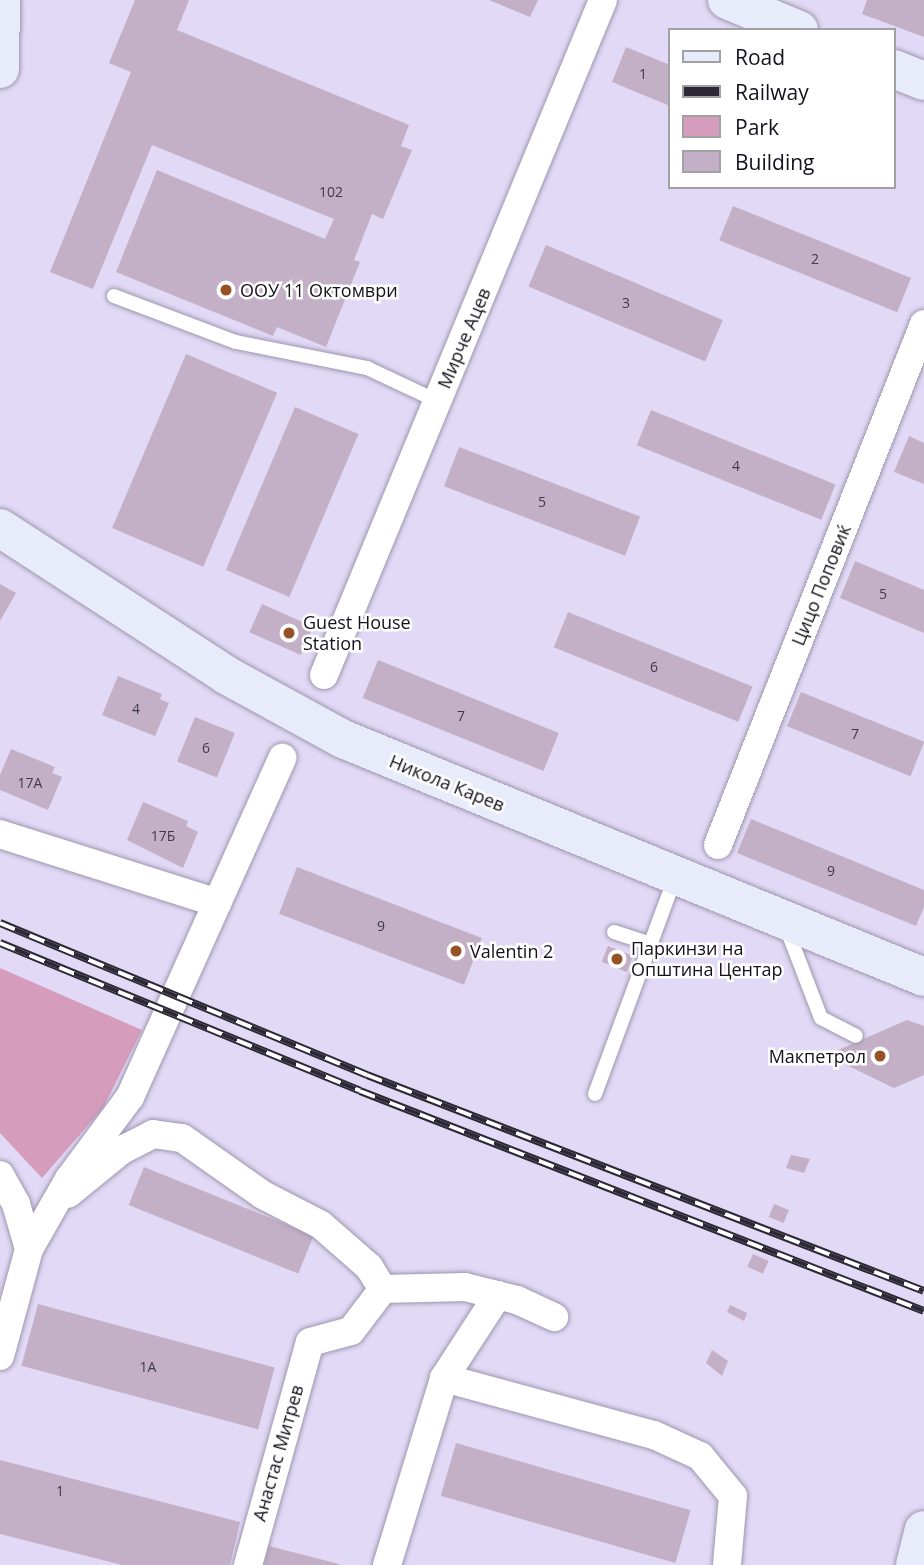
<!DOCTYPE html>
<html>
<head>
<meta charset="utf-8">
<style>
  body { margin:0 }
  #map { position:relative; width:924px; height:1565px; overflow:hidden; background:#e1d9f5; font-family:"Open Sans",sans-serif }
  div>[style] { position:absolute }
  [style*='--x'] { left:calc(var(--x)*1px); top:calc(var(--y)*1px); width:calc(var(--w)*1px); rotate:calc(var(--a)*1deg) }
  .green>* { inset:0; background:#d59cbc }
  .building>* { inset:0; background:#c3b0c6; transform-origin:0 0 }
  .roads { filter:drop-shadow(0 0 2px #9e96b0) drop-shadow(0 0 2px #9e96b0) }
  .lane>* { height:14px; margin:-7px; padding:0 7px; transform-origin:7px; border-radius:7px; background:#fff }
  .street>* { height:28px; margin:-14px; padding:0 14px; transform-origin:14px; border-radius:14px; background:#fff }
  .secondary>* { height:38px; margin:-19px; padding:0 19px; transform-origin:19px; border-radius:19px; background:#e8ebf9 }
  .rail>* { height:8px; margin-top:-4px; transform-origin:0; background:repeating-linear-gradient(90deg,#fff 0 16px,#2c2834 0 32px); box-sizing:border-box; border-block:2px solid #2c2834 }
  .dots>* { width:19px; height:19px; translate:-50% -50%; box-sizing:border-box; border:4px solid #fff; border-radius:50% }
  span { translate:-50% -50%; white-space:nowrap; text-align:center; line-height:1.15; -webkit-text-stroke:5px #fff; paint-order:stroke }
  .number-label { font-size:14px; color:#403a46 }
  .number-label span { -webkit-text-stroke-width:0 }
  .poi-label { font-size:18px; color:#15121b }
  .left { translate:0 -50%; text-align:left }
  .right { translate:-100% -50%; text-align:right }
  .street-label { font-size:18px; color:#15121b }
  .legend { position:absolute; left:668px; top:28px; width:228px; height:161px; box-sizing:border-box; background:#fff; border:2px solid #a1a0a4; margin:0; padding:9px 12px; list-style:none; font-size:21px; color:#15121b }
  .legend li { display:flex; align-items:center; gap:14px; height:35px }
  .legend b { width:35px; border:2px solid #a1a0a4 }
</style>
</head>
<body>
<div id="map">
  <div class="green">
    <div style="clip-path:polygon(0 968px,142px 1030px,103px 1108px,42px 1178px,0 1133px)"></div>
  </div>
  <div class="building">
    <div style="clip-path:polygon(135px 0,189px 0,177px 30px,409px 125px,401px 146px,412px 150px,383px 219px,372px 214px,354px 260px,360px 262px,326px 347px,277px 327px,273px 336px,116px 272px,157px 170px,325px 239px,334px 219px,152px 145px,93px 289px,50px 272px,131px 72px,109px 63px)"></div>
    <div style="clip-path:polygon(489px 0,538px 0,530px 17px)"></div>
    <div style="clip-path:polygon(867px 0,924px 0,924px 37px,862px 14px)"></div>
    <div style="clip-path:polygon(626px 47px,670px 65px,670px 106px,612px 82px)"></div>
    <div style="left:733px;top:206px;width:192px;height:37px;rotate:22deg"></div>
    <div style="left:546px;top:245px;width:192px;height:45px;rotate:23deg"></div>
    <div style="left:186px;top:354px;width:99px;height:189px;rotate:23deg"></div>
    <div style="left:295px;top:407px;width:69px;height:177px;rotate:23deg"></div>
    <div style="left:651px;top:410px;width:199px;height:38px;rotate:22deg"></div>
    <div style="clip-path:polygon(909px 436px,924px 443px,924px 484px,894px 472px)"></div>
    <div style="left:459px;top:447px;width:194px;height:42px;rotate:21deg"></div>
    <div style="clip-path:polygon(855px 561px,924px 590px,924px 633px,840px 598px)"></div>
    <div style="clip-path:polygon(0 584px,16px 593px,0 621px)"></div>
    <div style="left:262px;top:604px;width:56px;height:31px;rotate:24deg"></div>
    <div style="left:568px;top:612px;width:199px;height:38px;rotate:22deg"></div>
    <div style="left:378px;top:660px;width:195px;height:41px;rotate:22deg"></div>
    <div style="clip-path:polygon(118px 676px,162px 694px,160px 699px,169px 703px,155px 736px,102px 715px)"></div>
    <div style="left:801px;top:692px;width:133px;height:37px;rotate:22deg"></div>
    <div style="left:195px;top:717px;width:43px;height:48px;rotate:22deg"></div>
    <div style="clip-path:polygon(11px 749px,55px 767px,52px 773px,62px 777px,48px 810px,0 790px,0 775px)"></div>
    <div style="clip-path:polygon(143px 802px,188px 821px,186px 826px,198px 832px,183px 868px,127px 840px)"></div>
    <div style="clip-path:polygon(751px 819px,924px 890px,924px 907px,916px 926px,737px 853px)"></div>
    <div style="left:297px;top:867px;width:198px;height:50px;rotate:21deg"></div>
    <div style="left:608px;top:946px;width:27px;height:17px;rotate:22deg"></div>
    <div style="clip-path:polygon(907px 1020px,924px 1026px,924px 1075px,894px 1088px,836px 1060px,836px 1051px)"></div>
    <div style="clip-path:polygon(791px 1155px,810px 1159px,804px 1173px,786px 1168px)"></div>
    <div style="left:144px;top:1167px;width:183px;height:41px;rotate:22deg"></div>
    <div style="left:774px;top:1204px;width:16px;height:14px;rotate:22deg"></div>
    <div style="left:753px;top:1254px;width:17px;height:14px;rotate:24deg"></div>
    <div style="left:38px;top:1304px;width:245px;height:64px;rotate:15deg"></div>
    <div style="clip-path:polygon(730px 1305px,747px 1313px,744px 1321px,727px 1312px)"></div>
    <div style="clip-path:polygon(712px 1350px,728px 1361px,722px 1376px,706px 1363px)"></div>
    <div style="left:456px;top:1443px;width:244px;height:55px;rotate:16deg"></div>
    <div style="clip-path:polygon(0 1460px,240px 1522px,230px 1565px,122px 1565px,0 1534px)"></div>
    <div style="clip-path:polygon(269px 1546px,339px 1564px,339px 1565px,264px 1565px)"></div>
  </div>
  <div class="roads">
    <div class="lane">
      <div style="--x:114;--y:296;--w:130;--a:20.7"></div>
      <div style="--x:236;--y:342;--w:134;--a:11.2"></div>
      <div style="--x:367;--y:368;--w:77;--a:25.2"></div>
      <div style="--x:786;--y:927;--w:97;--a:69"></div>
      <div style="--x:821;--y:1018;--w:39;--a:27"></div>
      <div style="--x:614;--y:932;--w:38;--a:18"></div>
      <div style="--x:595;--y:1094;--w:230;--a:-69.7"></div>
    </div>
    <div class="street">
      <div style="--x:324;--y:675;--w:730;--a:-67.54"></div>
      <div style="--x:0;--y:834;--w:228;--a:17.6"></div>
      <div style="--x:718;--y:845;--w:560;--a:-68.43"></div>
      <div style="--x:0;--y:1175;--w:33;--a:61"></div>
      <div style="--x:16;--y:1204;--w:47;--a:73.9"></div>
      <div style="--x:68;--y:1194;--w:70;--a:-39.2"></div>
      <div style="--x:122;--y:1150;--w:35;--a:-27"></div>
      <div style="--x:153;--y:1134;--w:29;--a:8"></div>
      <div style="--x:182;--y:1138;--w:99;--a:35.1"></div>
      <div style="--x:263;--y:1195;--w:65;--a:27.3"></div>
      <div style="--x:321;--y:1225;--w:64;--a:41.2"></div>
      <div style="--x:369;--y:1267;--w:26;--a:58"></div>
      <div style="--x:383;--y:1289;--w:82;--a:-1.4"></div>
      <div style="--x:465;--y:1287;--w:54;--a:14"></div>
      <div style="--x:517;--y:1300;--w:41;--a:24.7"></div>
      <div style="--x:0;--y:1356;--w:111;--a:-74.8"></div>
      <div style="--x:29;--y:1249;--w:81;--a:-60.3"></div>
      <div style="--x:69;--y:1179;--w:102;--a:-53.4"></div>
      <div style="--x:130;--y:1097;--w:372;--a:-65.8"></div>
      <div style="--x:444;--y:1378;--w:218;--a:15.2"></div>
      <div style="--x:654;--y:1435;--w:51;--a:24.5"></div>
      <div style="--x:700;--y:1456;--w:52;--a:50.5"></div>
      <div style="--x:733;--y:1496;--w:69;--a:95"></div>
      <div style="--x:248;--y:1565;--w:231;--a:-74.5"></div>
      <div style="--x:310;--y:1342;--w:42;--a:-15"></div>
      <div style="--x:351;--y:1331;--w:53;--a:-52.7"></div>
      <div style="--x:387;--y:1565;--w:195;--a:-73"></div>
      <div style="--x:444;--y:1378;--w:99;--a:-57"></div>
    </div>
    <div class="secondary">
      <div style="--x:727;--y:0;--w:78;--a:22.6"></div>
      <div style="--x:0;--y:69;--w:69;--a:-89.2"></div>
      <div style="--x:894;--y:69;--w:32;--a:22"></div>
      <div style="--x:0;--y:528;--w:270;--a:33"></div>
      <div style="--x:226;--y:675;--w:133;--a:28.7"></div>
      <div style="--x:343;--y:739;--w:628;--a:22.28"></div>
      <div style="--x:915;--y:1565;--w:36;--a:-76"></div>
    </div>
  </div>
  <div class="rail">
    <div style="--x:0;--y:923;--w:397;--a:22.5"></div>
    <div style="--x:367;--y:1075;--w:597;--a:21.2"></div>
    <div style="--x:0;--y:943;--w:389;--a:22.3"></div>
    <div style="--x:360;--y:1091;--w:605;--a:21.31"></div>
  </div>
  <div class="dots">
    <div style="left:226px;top:290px;background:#965225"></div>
    <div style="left:289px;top:633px;background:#965225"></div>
    <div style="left:456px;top:951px;background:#965225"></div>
    <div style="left:617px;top:959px;background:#965225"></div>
    <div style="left:880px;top:1056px;background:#965225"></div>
  </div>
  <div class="number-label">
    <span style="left:643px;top:74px">1</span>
    <span style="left:331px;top:192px">102</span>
    <span style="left:815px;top:259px">2</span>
    <span style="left:626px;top:303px">3</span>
    <span style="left:736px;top:466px">4</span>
    <span style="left:542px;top:502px">5</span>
    <span style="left:883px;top:594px">5</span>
    <span style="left:654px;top:667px">6</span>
    <span style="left:136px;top:709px">4</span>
    <span style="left:461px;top:716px">7</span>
    <span style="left:855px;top:734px">7</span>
    <span style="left:206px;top:748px">6</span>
    <span style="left:30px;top:783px">17А</span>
    <span style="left:163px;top:836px">17Б</span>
    <span style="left:831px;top:871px">9</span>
    <span style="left:381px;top:926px">9</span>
    <span style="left:148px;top:1367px">1А</span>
    <span style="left:60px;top:1491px">1</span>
  </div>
  <div class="poi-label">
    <span class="left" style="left:240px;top:290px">ООУ 11 Октомври</span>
    <span class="left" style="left:303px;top:633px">Guest House<br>Station</span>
    <span class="left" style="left:631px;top:959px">Паркинзи на<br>Општина Центар</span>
    <span class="left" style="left:470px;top:951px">Valentin 2</span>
    <span class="right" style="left:866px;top:1056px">Макпетрол</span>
  </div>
  <div class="street-label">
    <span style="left:464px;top:338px;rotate:-67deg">Мирче Ацев</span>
    <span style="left:821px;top:585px;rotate:-68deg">Цицо Поповиќ</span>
    <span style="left:447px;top:783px;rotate:22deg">Никола Карев</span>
    <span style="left:278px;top:1453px;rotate:-74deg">Анастас Митрев</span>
  </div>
  <ul class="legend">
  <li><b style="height:9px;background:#e8ebf9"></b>Road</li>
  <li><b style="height:9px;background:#2c2834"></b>Railway</li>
  <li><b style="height:19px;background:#d59cbc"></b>Park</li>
  <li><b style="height:19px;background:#c3b0c6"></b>Building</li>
  </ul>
</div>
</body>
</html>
